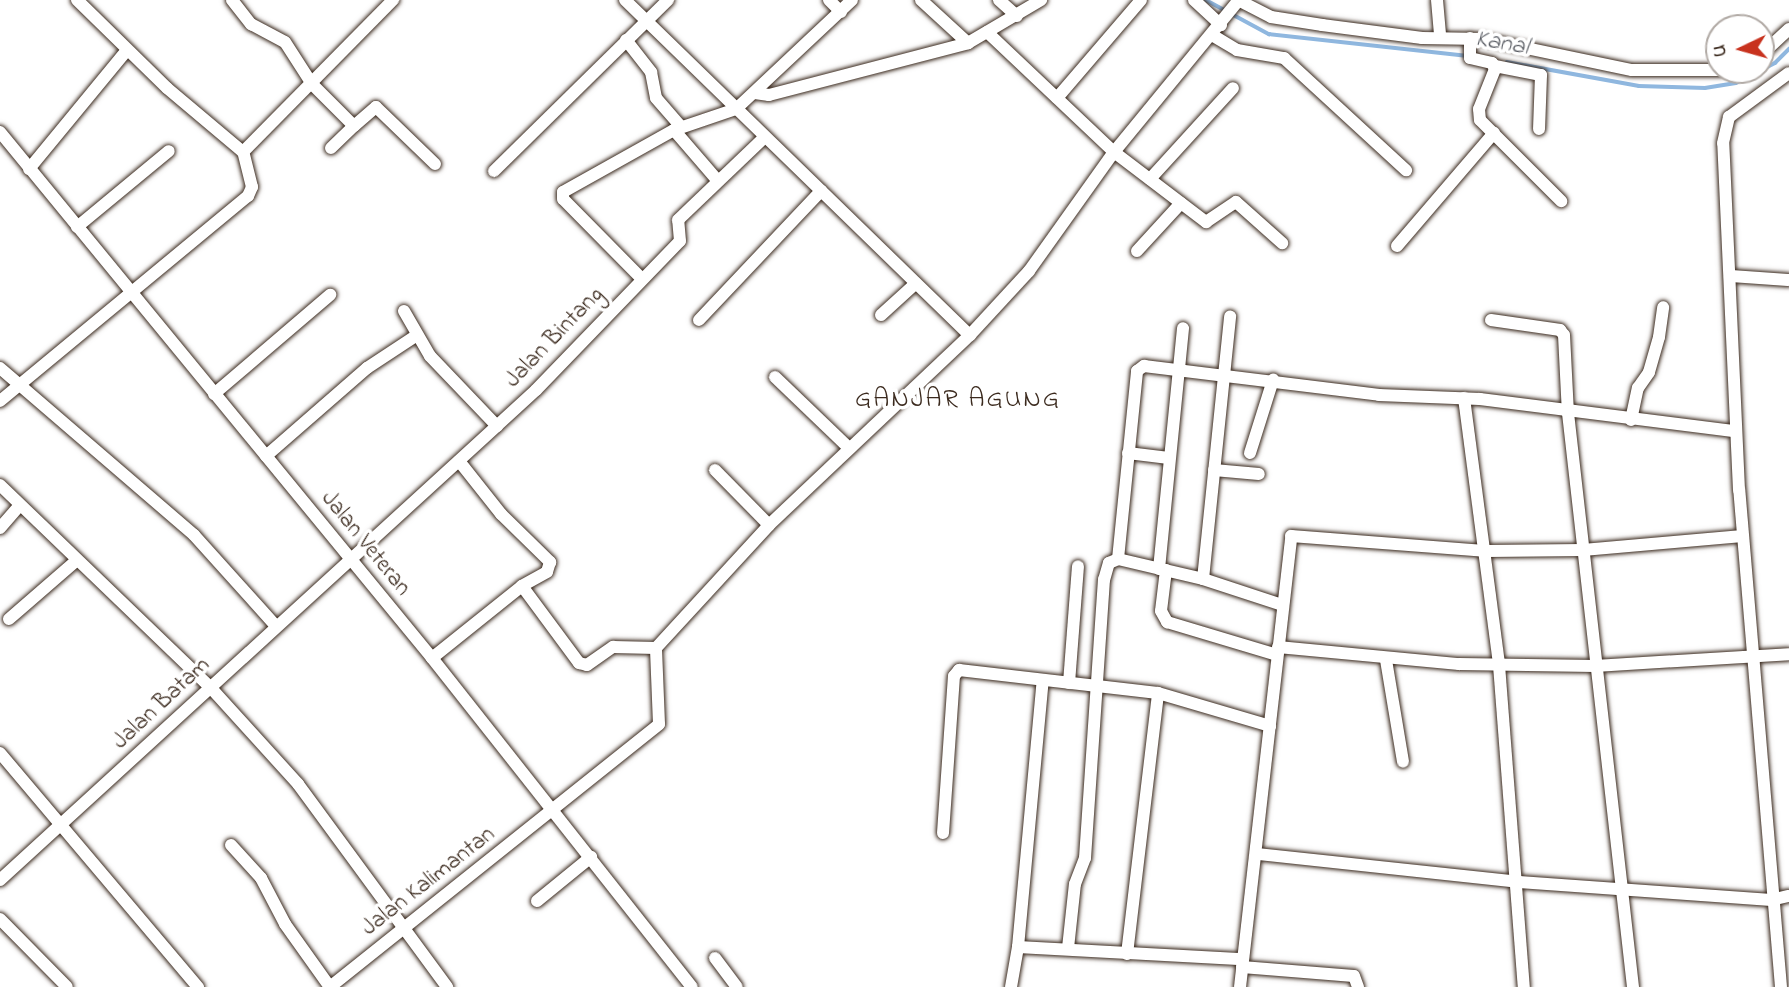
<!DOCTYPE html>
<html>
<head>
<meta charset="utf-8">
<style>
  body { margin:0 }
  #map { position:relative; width:1789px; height:987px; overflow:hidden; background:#fff; font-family:"Indie Flower",sans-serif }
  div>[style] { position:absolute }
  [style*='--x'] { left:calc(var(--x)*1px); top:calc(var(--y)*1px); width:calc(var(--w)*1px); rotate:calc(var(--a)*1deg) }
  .stream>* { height:3.5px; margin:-1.75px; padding:0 1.75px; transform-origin:1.75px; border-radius:1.75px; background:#8fb7df }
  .roads { filter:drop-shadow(0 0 2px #3b2a1e) drop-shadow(0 0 2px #3b2a1e) }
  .minor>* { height:12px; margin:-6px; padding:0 6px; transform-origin:6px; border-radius:6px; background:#fff }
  span { translate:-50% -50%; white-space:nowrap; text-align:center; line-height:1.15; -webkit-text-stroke:7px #fff; paint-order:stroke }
  .street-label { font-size:23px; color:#3b2a1e }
  .water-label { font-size:24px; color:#585b62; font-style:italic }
  .quarter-label { font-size:26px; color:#3b2a1e; letter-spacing:2px }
  .north { position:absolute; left:1705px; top:14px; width:70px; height:70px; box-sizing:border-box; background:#fff; border:2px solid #b1aaa5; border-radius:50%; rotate:265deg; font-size:19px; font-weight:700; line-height:28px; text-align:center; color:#3b2a1e }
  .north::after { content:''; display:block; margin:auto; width:24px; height:32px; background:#c8321e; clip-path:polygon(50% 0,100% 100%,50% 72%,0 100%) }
</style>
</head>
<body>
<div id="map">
  <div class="stream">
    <div style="--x:1206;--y:0;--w:72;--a:28.4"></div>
    <div style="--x:1269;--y:34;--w:200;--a:6.3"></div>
    <div style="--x:1507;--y:62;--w:134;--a:10.3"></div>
    <div style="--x:1639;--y:86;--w:66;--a:1.7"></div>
    <div style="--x:1705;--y:88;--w:31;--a:-9"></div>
    <div style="--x:1736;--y:83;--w:44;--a:-27.1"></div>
    <div style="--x:1775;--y:63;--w:20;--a:-45"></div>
  </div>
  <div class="roads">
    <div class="minor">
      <div style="--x:232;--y:0;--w:31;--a:52"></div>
      <div style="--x:251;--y:24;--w:38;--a:28"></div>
      <div style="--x:285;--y:42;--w:50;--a:57.3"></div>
      <div style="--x:312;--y:84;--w:59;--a:45"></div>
      <div style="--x:354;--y:126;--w:29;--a:-41"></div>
      <div style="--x:376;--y:107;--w:82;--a:44"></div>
      <div style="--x:625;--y:0;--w:481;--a:44.2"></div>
      <div style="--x:829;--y:0;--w:17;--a:45"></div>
      <div style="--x:921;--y:0;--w:64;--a:42.5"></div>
      <div style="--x:999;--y:0;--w:24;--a:42"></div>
      <div style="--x:1194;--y:0;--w:37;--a:43"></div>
      <div style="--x:1238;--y:0;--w:37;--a:27"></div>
      <div style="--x:1271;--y:17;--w:52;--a:8.9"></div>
      <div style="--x:1322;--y:25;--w:101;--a:7.4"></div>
      <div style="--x:1422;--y:38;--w:61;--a:0.9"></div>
      <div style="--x:1483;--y:39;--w:152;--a:11.8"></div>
      <div style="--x:1632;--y:70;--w:91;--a:0"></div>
      <div style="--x:1437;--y:0;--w:38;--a:85"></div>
      <div style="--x:987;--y:32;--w:175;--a:43.4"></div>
      <div style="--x:1114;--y:152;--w:116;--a:37.3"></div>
      <div style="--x:1206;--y:222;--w:36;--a:-34"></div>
      <div style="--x:1236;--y:202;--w:62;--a:41.7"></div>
      <div style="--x:1212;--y:35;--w:29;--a:31"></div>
      <div style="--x:1237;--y:50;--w:48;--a:9.7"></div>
      <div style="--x:1284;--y:58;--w:166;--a:42.6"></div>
      <div style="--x:1470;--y:38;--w:20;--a:90"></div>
      <div style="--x:1470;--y:58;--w:23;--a:13"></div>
      <div style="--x:1492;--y:63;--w:7;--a:63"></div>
      <div style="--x:1495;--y:69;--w:43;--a:111.8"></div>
      <div style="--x:1479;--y:109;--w:11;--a:85"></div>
      <div style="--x:1480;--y:120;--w:115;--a:45"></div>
      <div style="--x:626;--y:40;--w:41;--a:52"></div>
      <div style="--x:651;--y:72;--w:26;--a:79"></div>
      <div style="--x:656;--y:98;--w:38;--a:49"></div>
      <div style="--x:1761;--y:55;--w:38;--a:-43"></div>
      <div style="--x:1495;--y:66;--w:47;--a:11.1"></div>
      <div style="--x:1541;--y:75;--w:54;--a:92.1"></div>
      <div style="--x:755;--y:93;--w:14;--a:8"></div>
      <div style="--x:769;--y:95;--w:206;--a:-14.6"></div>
      <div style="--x:968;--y:43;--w:85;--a:-30.5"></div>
      <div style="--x:1057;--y:98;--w:129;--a:-49.4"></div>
      <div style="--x:674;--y:130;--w:67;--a:49.2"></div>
      <div style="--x:0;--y:132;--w:681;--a:50.6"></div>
      <div style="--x:432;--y:658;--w:419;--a:51.7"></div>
      <div style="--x:331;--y:148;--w:32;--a:-44"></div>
      <div style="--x:243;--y:152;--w:214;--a:-45.4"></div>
      <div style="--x:29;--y:169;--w:154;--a:-50.5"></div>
      <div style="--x:494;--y:171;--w:244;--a:-44.5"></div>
      <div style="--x:1150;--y:179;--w:123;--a:-47.6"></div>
      <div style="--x:77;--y:227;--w:119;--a:-39.6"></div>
      <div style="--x:1397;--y:246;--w:149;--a:-49.4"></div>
      <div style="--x:1137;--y:251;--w:65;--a:-47.5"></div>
      <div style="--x:1730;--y:276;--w:59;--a:3.9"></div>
      <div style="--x:642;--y:279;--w:112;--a:-134.6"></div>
      <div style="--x:563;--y:199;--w:7;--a:-90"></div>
      <div style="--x:563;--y:192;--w:127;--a:-29.2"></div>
      <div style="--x:674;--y:130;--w:65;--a:-18.7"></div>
      <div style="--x:736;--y:109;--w:159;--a:-43.2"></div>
      <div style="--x:404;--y:311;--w:52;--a:60"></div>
      <div style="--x:430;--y:356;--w:97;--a:46.3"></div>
      <div style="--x:881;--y:315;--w:47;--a:-42.4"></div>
      <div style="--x:699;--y:320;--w:178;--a:-46.6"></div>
      <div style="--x:1491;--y:320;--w:70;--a:8.2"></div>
      <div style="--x:1560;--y:330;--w:6;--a:51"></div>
      <div style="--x:1564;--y:335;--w:78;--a:87.1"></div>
      <div style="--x:1568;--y:413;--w:578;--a:83.54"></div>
      <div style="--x:0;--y:368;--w:256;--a:40.7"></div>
      <div style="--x:194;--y:535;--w:122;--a:48"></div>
      <div style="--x:775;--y:377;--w:101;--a:43.8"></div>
      <div style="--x:214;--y:394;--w:153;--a:-40.5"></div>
      <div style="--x:1464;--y:398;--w:269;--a:82.5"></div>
      <div style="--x:1499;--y:665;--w:323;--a:85.6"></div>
      <div style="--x:0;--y:401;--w:322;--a:-39.6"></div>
      <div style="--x:248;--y:196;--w:10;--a:-66"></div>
      <div style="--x:252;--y:187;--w:36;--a:-104"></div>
      <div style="--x:243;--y:152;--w:99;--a:-139.9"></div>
      <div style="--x:167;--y:88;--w:126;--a:-135.6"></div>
      <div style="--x:1631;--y:420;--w:33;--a:-78"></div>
      <div style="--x:1638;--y:388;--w:19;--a:-55"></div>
      <div style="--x:1649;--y:372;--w:36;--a:-74"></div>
      <div style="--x:1659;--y:337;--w:30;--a:-82"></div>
      <div style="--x:1128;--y:453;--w:41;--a:7"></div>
      <div style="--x:1250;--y:453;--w:77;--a:-72.5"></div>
      <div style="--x:266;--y:456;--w:134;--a:-41.1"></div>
      <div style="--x:367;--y:368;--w:60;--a:-33.4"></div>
      <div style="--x:459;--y:461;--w:68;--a:51.6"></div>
      <div style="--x:501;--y:514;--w:69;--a:44.4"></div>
      <div style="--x:550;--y:562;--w:10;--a:107"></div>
      <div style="--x:547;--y:572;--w:29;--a:151"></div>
      <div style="--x:522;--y:586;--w:96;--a:53.5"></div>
      <div style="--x:579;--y:663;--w:8;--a:14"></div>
      <div style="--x:587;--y:665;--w:32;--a:-35"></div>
      <div style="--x:613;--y:647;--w:43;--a:1.3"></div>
      <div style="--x:715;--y:470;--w:77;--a:45.5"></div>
      <div style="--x:1214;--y:470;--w:45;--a:5.1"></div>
      <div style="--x:0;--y:485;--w:293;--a:43.9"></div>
      <div style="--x:211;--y:688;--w:130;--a:47.8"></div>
      <div style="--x:298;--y:784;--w:252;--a:53.7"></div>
      <div style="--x:0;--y:528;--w:30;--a:-49"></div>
      <div style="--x:1118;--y:559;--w:189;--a:-84.2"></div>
      <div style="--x:1137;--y:371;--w:9;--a:-36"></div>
      <div style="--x:1144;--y:366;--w:237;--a:7"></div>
      <div style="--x:1379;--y:395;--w:101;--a:2.3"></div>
      <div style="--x:1480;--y:399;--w:257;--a:7.2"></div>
      <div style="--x:1159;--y:569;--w:242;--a:-84.3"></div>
      <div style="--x:1166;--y:570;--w:41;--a:97"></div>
      <div style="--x:1161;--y:611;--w:13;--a:61"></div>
      <div style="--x:1167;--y:622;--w:115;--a:16.7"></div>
      <div style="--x:1203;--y:579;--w:264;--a:-84.1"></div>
      <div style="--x:9;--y:619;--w:90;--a:-40.9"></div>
      <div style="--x:1278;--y:647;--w:182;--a:5.4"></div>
      <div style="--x:1459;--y:664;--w:136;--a:0.8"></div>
      <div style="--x:1595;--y:666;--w:194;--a:-3.5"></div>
      <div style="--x:432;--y:658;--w:115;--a:-38.7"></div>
      <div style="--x:1386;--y:660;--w:103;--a:80.5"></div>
      <div style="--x:1069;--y:683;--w:117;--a:-85.6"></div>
      <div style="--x:0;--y:753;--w:307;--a:49.8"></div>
      <div style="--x:943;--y:833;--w:157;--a:-86"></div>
      <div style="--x:954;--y:676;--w:8;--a:-50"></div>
      <div style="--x:959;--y:670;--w:200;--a:6.6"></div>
      <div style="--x:1158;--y:693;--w:117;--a:16.4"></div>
      <div style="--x:231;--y:845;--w:45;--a:47.7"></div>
      <div style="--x:261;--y:878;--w:52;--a:62.4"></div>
      <div style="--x:285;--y:924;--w:77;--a:54.5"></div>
      <div style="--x:1258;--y:854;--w:262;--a:6.1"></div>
      <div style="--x:1519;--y:882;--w:253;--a:4.1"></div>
      <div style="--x:1771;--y:900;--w:18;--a:-13"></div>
      <div style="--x:0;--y:880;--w:726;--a:-42.43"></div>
      <div style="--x:536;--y:390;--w:207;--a:-46"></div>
      <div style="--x:680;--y:241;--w:21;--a:-95"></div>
      <div style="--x:678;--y:220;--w:120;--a:-43.7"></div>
      <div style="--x:537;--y:901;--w:70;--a:-39.2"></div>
      <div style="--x:0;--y:919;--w:95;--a:45.4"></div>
      <div style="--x:1018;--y:947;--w:268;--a:-84.7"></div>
      <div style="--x:1068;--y:948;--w:64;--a:-83.8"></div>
      <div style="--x:1075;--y:884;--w:28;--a:-69"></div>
      <div style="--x:1085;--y:858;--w:279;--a:-86.1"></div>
      <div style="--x:1104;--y:580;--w:18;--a:-74"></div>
      <div style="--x:1109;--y:563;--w:10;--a:-24"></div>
      <div style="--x:1118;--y:559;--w:87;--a:13.2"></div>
      <div style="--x:1203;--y:579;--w:83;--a:18.2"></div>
      <div style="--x:1127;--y:954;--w:263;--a:-83.2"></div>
      <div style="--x:715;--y:958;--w:36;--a:53"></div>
      <div style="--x:1242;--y:967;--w:112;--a:4.6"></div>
      <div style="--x:1354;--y:976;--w:12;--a:70"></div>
      <div style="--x:330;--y:987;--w:421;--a:-38.6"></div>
      <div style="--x:659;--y:724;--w:76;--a:-92.3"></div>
      <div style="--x:656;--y:648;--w:167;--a:-47.4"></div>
      <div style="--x:769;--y:525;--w:277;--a:-43.4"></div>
      <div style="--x:970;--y:335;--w:87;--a:-47.3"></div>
      <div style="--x:1029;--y:271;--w:146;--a:-54.5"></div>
      <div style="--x:1114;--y:152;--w:197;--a:-50.6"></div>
      <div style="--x:1011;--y:987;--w:41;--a:-80.1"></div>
      <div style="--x:1018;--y:947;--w:225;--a:3.1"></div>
      <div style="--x:1240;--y:987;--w:454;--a:-83.5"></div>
      <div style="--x:1291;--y:536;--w:197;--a:4.4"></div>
      <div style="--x:1487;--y:551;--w:96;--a:-0.6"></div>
      <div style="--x:1583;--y:550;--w:160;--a:-5"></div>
      <div style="--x:1781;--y:987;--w:499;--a:-94.8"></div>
      <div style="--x:1739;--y:490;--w:347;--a:-92.6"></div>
      <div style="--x:1723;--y:143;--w:27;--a:-77"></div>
      <div style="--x:1729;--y:117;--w:74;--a:-36.3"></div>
    </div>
  </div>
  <div class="street-label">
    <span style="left:555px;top:338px;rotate:-46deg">Jalan Bintang</span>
    <span style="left:365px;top:544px;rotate:51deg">Jalan Veteran</span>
    <span style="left:162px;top:704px;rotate:-43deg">Jalan Batam</span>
    <span style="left:429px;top:882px;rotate:-38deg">Jalan Kalimantan</span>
  </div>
  <div class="water-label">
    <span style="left:1502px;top:44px;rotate:10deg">Kanal</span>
  </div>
  <div class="quarter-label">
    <span style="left:958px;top:401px">GANJAR AGUNG</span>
  </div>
  <div class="north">U</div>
</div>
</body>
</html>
